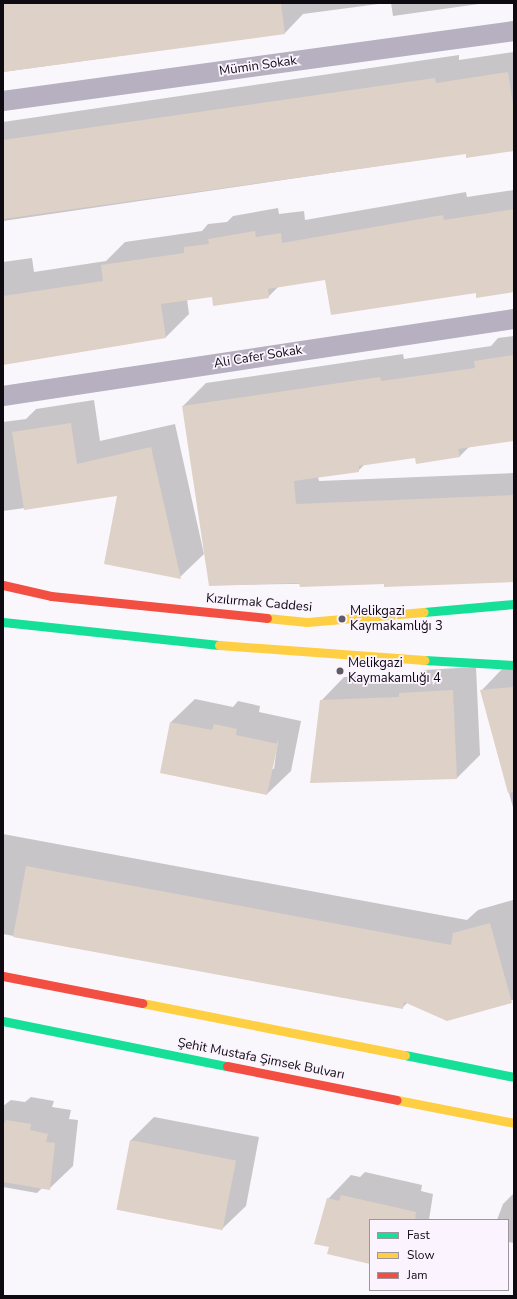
<!DOCTYPE html>
<html>
<head>
<meta charset="utf-8">
<style>
  body { margin:0 }
  #map { position:relative; width:517px; height:1299px; overflow:hidden; background:#faf7fc; font-family:"Nunito Sans",sans-serif }
  div>[style] { position:absolute }
  [style*='--x'] { left:calc(var(--x)*1px); top:calc(var(--y)*1px); width:calc(var(--w)*1px); rotate:calc(var(--a)*1deg) }
  .shadow>* { inset:0; background:#0003 }
  .building>* { inset:0; background:#ded1c7; transform-origin:0 0 }
  .street>* { height:20px; margin:-10px; padding:0 10px; transform-origin:10px; border-radius:10px; background:#b6b0c0 }
  .fast>* { height:9px; margin:-4.5px; padding:0 4.5px; transform-origin:4.5px; border-radius:4.5px; background:#16e098 }
  .slow>* { height:9px; margin:-4.5px; padding:0 4.5px; transform-origin:4.5px; border-radius:4.5px; background:#ffcf43 }
  .jam>* { height:9px; margin:-4.5px; padding:0 4.5px; transform-origin:4.5px; border-radius:4.5px; background:#f24e42 }
  .dots>* { width:11px; height:11px; translate:-50% -50%; box-sizing:border-box; border:2px solid #fbf4ff; border-radius:50% }
  span { translate:-50% -50%; white-space:nowrap; text-align:center; line-height:1.15; -webkit-text-stroke:3.5px #fbf4ff; paint-order:stroke }
  .street-label { font-size:13px; color:#0f0912 }
  .poi-label { font-size:13px; color:#0f0912 }
  .left { translate:0 -50%; text-align:left }
  .frame { position:absolute; inset:0; border:4px solid #0f0912; pointer-events:none }
  .legend { position:absolute; left:369px; top:1219px; width:140px; height:72px; box-sizing:border-box; background:#fbf4ff; border:1px solid #9d96a0; margin:0; padding:5px 7px; list-style:none; font-size:12px; color:#0f0912 }
  .legend li { display:flex; align-items:center; gap:8px; height:20px }
  .legend b { width:20px; border:1px solid #9d96a0 }
</style>
</head>
<body>
<div id="map">
  <div class="shadow">
    <div style="clip-path:polygon(3px 3px,386px 3px,303px 14px,285px 33px,3px 72px)"></div>
    <div style="clip-path:polygon(391px 3px,486px 3px,393px 16px)"></div>
    <div style="clip-path:polygon(514px 52px,514px 150px,467px 153px,3px 221px,3px 122px,459px 55px,459px 60px)"></div>
    <div style="clip-path:polygon(514px 190px,514px 291px,477px 292px,326px 279px,279px 286px,268px 297px,213px 296px,187px 299px,189px 314px,166px 337px,3px 363px,3px 262px,32px 258px,34px 272px,106px 261px,125px 242px,202px 231px,208px 224px,227px 222px,233px 216px,278px 208px,279px 214px,304px 211px,305px 220px,466px 192px,467px 197px)"></div>
    <div style="clip-path:polygon(514px 336px,514px 440px,469px 447px,459px 457px,416px 457px,365px 464px,358px 471px,318px 477px,319px 481px,514px 473px,514px 581px,210px 585px,183px 406px,206px 383px,403px 354px,404px 359px,491px 346px,498px 338px)"></div>
    <div style="clip-path:polygon(94px 400px,100px 441px,175px 424px,204px 554px,180px 577px,119px 495px,3px 511px,3px 422px,26px 419px,36px 409px)"></div>
    <div style="clip-path:polygon(514px 666px,514px 811px,481px 691px,504px 667px)"></div>
    <div style="clip-path:polygon(476px 667px,480px 755px,457px 778px,321px 701px,344px 677px,419px 674px,424px 670px)"></div>
    <div style="clip-path:polygon(evenodd,195px 699px,233px 707px,238px 701px,260px 706px,259px 712px,301px 721px,291px 771px,267px 794px,161px 772px,171px 722px,195px 699px,278px 739px,274px 769px,272px 769px,278px 739px)"></div>
    <div style="clip-path:polygon(3px 834px,467px 920px,478px 910px,513px 900px,514px 1000px,408px 1002px,402px 1008px,3px 934px)"></div>
    <div style="clip-path:polygon(31px 1097px,54px 1101px,52px 1107px,71px 1110px,69px 1119px,78px 1120px,73px 1166px,49px 1189px,42px 1188px,37px 1193px,3px 1187px,3px 1106px,11px 1100px,25px 1102px)"></div>
    <div style="clip-path:polygon(154px 1117px,259px 1137px,246px 1206px,222px 1229px,118px 1209px,131px 1140px)"></div>
    <div style="clip-path:polygon(365px 1172px,422px 1185px,421px 1191px,433px 1194px,429px 1220px,370px 1220px,370px 1263px,330px 1246px,328px 1199px,351px 1175px,360px 1177px)"></div>
    <div style="clip-path:polygon(514px 1193px,514px 1243px,508px 1242px,508px 1220px,497px 1220px,503px 1204px)"></div>
  </div>
  <div class="building">
    <div style="clip-path:polygon(3px 3px,281px 3px,285px 34px,3px 72px)"></div>
    <div style="clip-path:polygon(508px 72px,514px 111px,514px 151px,466px 158px,466px 154px,3px 219px,3px 140px,435px 78px,436px 83px)"></div>
    <div style="clip-path:polygon(514px 209px,514px 292px,476px 298px,476px 293px,331px 315px,325px 280px,268px 289px,269px 298px,213px 306px,212px 297px,161px 304px,166px 338px,3px 365px,3px 296px,103px 281px,101px 265px,184px 253px,184px 247px,209px 244px,208px 239px,255px 231px,256px 237px,281px 233px,282px 243px,443px 215px,444px 220px)"></div>
    <div style="clip-path:polygon(514px 355px,514px 441px,458px 449px,460px 457px,416px 464px,415px 458px,359px 466px,359px 472px,294px 481px,296px 504px,514px 495px,514px 582px,384px 587px,384px 584px,300px 587px,299px 583px,209px 586px,182px 406px,380px 377px,381px 381px,475px 368px,474px 361px)"></div>
    <div style="clip-path:polygon(71px 423px,77px 464px,151px 447px,181px 579px,104px 564px,117px 496px,24px 510px,12px 432px)"></div>
    <div style="clip-path:polygon(514px 687px,514px 792px,508px 793px,480px 690px)"></div>
    <div style="clip-path:polygon(453px 690px,457px 779px,310px 783px,320px 700px,399px 697px,399px 693px)"></div>
    <div style="clip-path:polygon(170px 722px,212px 730px,214px 724px,237px 729px,236px 735px,278px 744px,267px 795px,160px 773px)"></div>
    <div style="clip-path:polygon(26px 866px,451px 945px,453px 933px,490px 923px,512px 1003px,447px 1021px,404px 1002px,403px 1009px,13px 937px)"></div>
    <div style="clip-path:polygon(6px 1120px,31px 1124px,30px 1130px,48px 1134px,46px 1142px,55px 1143px,50px 1190px,3px 1182px,3px 1126px)"></div>
    <div style="left:130px;top:1140px;width:108px;height:71px;rotate:11deg"></div>
    <div style="clip-path:polygon(341px 1195px,416px 1212px,415px 1220px,370px 1220px,370px 1264px,327px 1254px,329px 1247px,314px 1244px,327px 1198px,339px 1201px)"></div>
  </div>
  <div class="street">
    <div style="--x:3;--y:101;--w:516;--a:-7.8"></div>
    <div style="--x:3;--y:396;--w:517;--a:-8.57"></div>
  </div>
  <div class="fast">
    <div style="--x:424;--y:612;--w:90;--a:-5.1"></div>
    <div style="--x:3;--y:622;--w:217;--a:6.1"></div>
    <div style="--x:424;--y:660;--w:90;--a:3.2"></div>
    <div style="--x:3;--y:1021;--w:228;--a:11.4"></div>
    <div style="--x:405;--y:1055;--w:111;--a:11.4"></div>
  </div>
  <div class="slow">
    <div style="--x:267;--y:618;--w:40;--a:5.7"></div>
    <div style="--x:307;--y:622;--w:117;--a:-4.9"></div>
    <div style="--x:219;--y:645;--w:206;--a:4.2"></div>
    <div style="--x:142;--y:1003;--w:268;--a:11.2"></div>
    <div style="--x:397;--y:1100;--w:119;--a:11.1"></div>
  </div>
  <div class="jam">
    <div style="--x:3;--y:585;--w:49;--a:12.9"></div>
    <div style="--x:51;--y:596;--w:217;--a:5.8"></div>
    <div style="--x:3;--y:976;--w:142;--a:11"></div>
    <div style="--x:227;--y:1066;--w:173;--a:11.3"></div>
  </div>
  <div class="dots">
    <div style="left:342px;top:619px;background:#615c64"></div>
    <div style="left:340px;top:671px;background:#615c64"></div>
  </div>
  <div class="street-label">
    <span style="left:258px;top:66px;rotate:-8deg">Mümin Sokak</span>
    <span style="left:258px;top:357px;rotate:-9deg">Ali Cafer Sokak</span>
    <span style="left:259px;top:603px;rotate:5deg">Kızılırmak Caddesi</span>
    <span style="left:261px;top:1059px;rotate:11deg">Şehit Mustafa Şimsek Bulvarı</span>
  </div>
  <div class="poi-label">
    <span class="left" style="left:350px;top:619px">Melikgazi<br>Kaymakamlığı 3</span>
    <span class="left" style="left:348px;top:671px">Melikgazi<br>Kaymakamlığı 4</span>
  </div>
  <div class="frame"></div>
  <ul class="legend">
  <li><b style="height:5px;background:#16e098"></b>Fast</li>
  <li><b style="height:5px;background:#ffcf43"></b>Slow</li>
  <li><b style="height:5px;background:#f24e42"></b>Jam</li>
  </ul>
</div>
</body>
</html>
